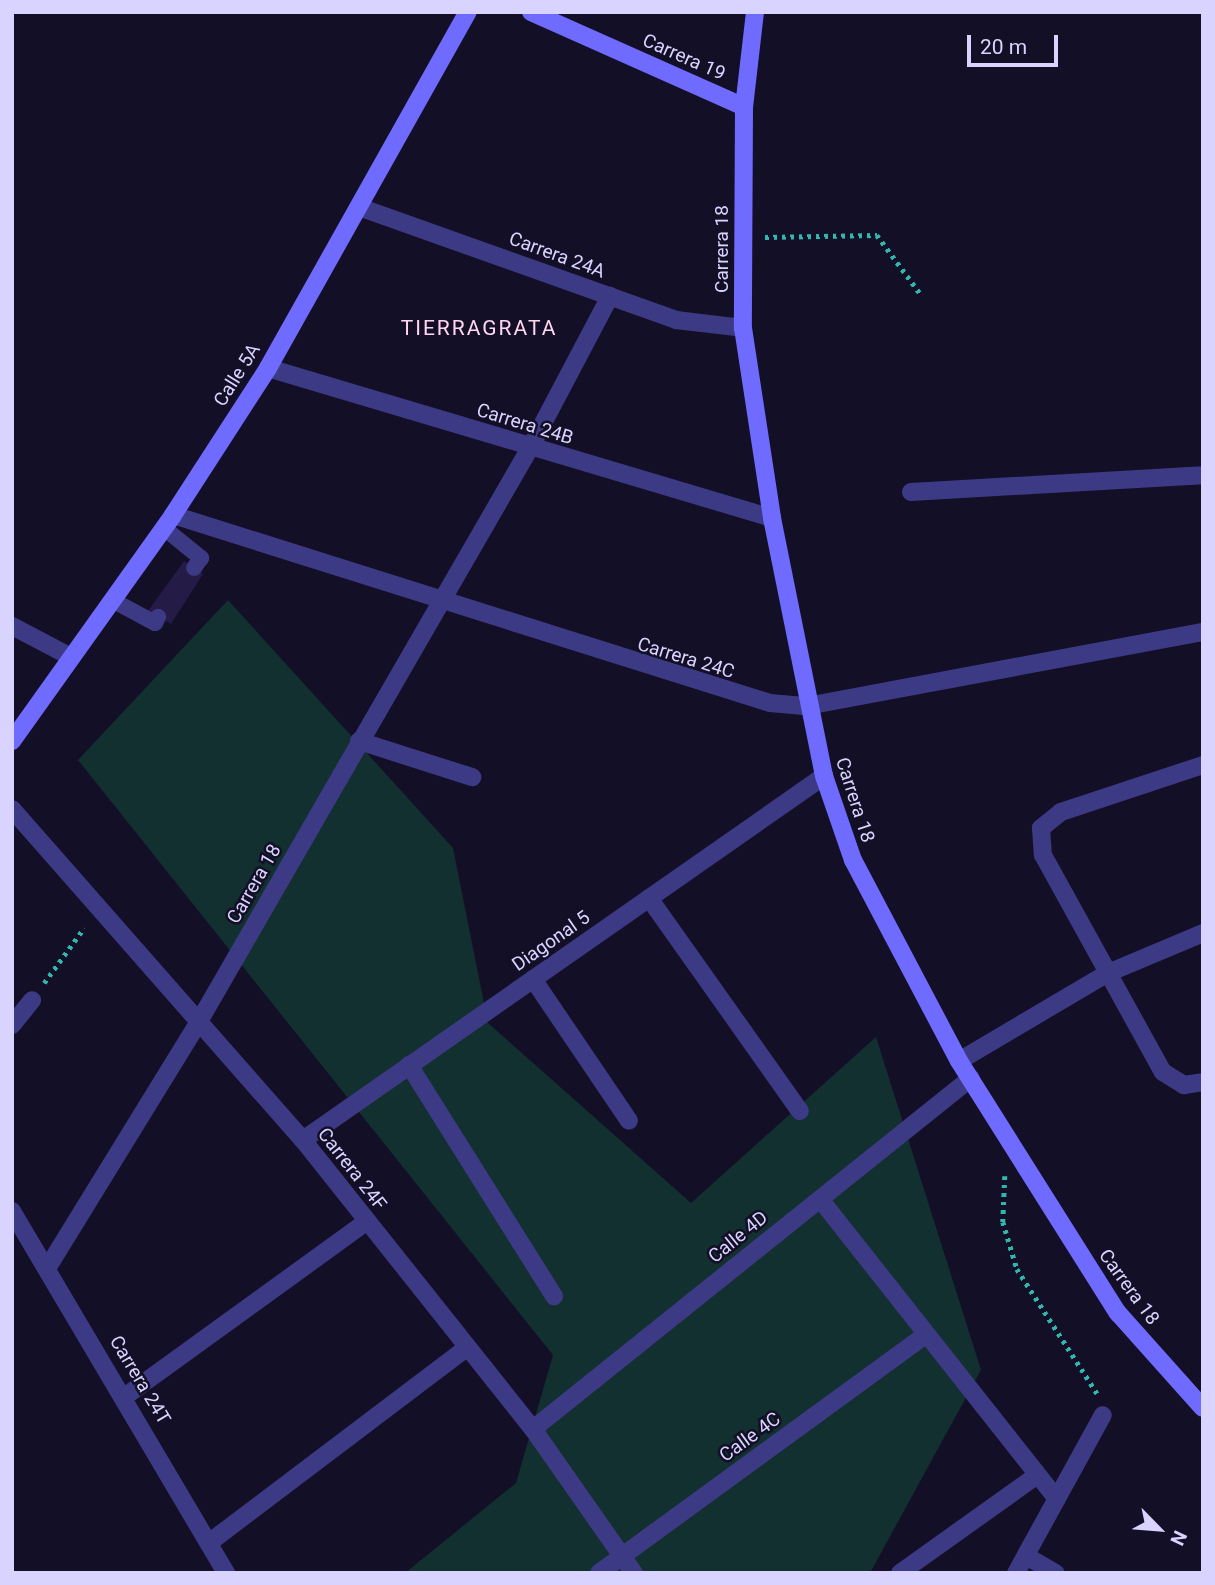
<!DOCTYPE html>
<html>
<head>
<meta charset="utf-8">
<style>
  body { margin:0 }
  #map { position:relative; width:1215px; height:1585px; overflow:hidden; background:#130f26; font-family:Roboto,sans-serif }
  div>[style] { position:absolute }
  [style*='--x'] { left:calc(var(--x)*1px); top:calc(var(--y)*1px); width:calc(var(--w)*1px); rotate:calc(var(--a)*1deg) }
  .green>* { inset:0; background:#12302f }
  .building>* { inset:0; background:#241b47 }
  .path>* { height:4.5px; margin-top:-2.25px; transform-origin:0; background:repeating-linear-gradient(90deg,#2fb8b0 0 3.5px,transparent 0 8.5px) }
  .lane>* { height:16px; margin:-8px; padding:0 8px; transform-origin:8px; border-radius:8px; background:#3d3a85 }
  .street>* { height:18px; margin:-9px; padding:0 9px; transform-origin:9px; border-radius:9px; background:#3d3a85 }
  .secondary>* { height:18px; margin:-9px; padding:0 9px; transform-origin:9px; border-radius:9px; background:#6f6bff }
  span { translate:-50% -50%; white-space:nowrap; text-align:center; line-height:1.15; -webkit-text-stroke:5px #130f26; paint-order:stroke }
  .street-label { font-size:19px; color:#d9d4ff }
  .neighbourhood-label { font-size:21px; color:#ffd6f0; letter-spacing:2px }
  .frame { position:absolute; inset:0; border:14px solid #d9d4ff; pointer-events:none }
  .north { position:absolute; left:1124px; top:1494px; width:70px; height:70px; -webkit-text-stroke:5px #130f26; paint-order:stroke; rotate:115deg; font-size:19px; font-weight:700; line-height:28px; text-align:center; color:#d9d4ff }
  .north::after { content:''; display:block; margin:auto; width:24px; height:32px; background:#d9d4ff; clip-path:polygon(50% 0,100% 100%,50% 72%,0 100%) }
  .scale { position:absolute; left:967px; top:35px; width:91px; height:32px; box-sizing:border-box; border:4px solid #d9d4ff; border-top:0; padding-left:9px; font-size:21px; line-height:24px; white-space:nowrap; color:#d9d4ff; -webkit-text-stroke:5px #130f26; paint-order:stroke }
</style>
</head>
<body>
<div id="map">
  <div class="green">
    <div style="clip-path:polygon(228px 600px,453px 848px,488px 1023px,691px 1203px,876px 1037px,981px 1370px,870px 1573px,405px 1573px,516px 1483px,553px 1355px,78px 760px)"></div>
  </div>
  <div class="building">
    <div style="clip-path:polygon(184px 561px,203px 574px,171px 624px,148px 611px)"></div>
  </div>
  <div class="path">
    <div style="--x:765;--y:237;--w:112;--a:-1"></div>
    <div style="--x:877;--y:235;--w:76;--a:53.6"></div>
    <div style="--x:44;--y:983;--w:68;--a:-54"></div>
    <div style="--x:1005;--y:1176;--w:46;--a:92.5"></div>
    <div style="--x:1003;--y:1222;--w:49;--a:73.4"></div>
    <div style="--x:1017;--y:1269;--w:148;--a:57.2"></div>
  </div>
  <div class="lane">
    <div style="--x:164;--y:528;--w:48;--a:39"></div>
    <div style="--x:201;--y:558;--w:12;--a:125"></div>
    <div style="--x:112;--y:600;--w:49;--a:28.1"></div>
    <div style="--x:155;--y:623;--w:7;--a:-63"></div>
  </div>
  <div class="street">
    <div style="--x:359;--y:207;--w:337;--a:19.6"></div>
    <div style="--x:676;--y:320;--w:67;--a:6.8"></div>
    <div style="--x:268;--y:368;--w:526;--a:16.57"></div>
    <div style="--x:911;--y:492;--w:292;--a:-3.3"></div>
    <div style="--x:173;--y:515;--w:626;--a:17.48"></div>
    <div style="--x:770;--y:703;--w:37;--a:5"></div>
    <div style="--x:807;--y:706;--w:403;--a:-10.6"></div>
    <div style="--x:12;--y:626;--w:67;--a:27.7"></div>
    <div style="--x:359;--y:741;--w:119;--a:17.7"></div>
    <div style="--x:1203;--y:765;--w:150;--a:161.7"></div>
    <div style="--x:1061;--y:812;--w:26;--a:141"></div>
    <div style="--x:1041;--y:828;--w:27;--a:86"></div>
    <div style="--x:1043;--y:855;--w:248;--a:61.1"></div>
    <div style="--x:1163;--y:1072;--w:25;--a:32"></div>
    <div style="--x:1184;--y:1085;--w:19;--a:-9"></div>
    <div style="--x:12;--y:809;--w:441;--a:48.7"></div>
    <div style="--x:303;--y:1140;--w:369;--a:51.5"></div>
    <div style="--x:533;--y:1429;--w:176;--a:55"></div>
    <div style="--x:649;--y:898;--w:261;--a:54.7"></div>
    <div style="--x:533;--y:979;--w:171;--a:55.9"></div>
    <div style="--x:12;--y:1025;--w:32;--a:-51"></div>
    <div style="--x:959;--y:1061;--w:173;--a:-30.6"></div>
    <div style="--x:1108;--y:973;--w:103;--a:-22.8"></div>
    <div style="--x:409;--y:1065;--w:273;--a:57.9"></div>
    <div style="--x:303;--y:1140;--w:636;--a:-34.94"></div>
    <div style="--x:820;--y:1199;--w:382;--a:51.7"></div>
    <div style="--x:12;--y:1211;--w:421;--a:59.4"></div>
    <div style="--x:48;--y:1267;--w:292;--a:-58.4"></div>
    <div style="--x:201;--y:1018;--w:658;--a:-60.01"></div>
    <div style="--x:530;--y:448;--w:172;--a:-62.2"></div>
    <div style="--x:127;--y:1395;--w:295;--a:-35.9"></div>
    <div style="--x:533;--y:1429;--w:561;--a:-38.71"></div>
    <div style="--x:210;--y:1542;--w:318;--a:-37.1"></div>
    <div style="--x:1026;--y:1556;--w:34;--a:30"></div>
    <div style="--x:599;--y:1573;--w:404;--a:-36.1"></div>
    <div style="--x:900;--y:1573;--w:167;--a:-35.5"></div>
    <div style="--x:1016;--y:1573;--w:180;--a:-61.2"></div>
  </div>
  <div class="secondary">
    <div style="--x:531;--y:12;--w:233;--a:24"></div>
    <div style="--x:755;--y:12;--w:96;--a:96.6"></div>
    <div style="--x:744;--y:107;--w:221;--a:90.3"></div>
    <div style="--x:743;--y:328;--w:192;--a:81.3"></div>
    <div style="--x:772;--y:518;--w:263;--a:78.6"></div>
    <div style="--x:824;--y:776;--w:89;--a:71"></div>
    <div style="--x:853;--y:860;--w:227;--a:62.2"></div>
    <div style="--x:959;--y:1061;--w:298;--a:57.8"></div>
    <div style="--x:1118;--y:1313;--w:127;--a:48.2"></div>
    <div style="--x:12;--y:741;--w:277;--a:-54.5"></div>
    <div style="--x:173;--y:515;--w:175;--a:-57.1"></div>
    <div style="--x:268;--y:368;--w:408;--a:-60.7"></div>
  </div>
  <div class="street-label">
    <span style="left:684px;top:57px;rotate:24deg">Carrera 19</span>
    <span style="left:722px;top:249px;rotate:-90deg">Carrera 18</span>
    <span style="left:557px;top:255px;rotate:20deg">Carrera 24A</span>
    <span style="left:237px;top:375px;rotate:-58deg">Calle 5A</span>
    <span style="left:525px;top:424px;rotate:17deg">Carrera 24B</span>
    <span style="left:686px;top:658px;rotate:17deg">Carrera 24C</span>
    <span style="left:855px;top:800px;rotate:72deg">Carrera 18</span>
    <span style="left:254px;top:884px;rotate:-60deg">Carrera 18</span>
    <span style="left:551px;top:941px;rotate:-35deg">Diagonal 5</span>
    <span style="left:352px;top:1169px;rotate:52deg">Carrera 24F</span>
    <span style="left:738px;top:1237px;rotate:-39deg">Calle 4D</span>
    <span style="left:1129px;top:1287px;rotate:54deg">Carrera 18</span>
    <span style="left:140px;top:1380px;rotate:59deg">Carrera 24T</span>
    <span style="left:750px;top:1437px;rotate:-36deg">Calle 4C</span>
  </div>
  <div class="neighbourhood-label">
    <span style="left:479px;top:328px">TIERRAGRATA</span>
  </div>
  <div class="frame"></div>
  <div class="north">N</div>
  <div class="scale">20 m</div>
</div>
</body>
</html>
